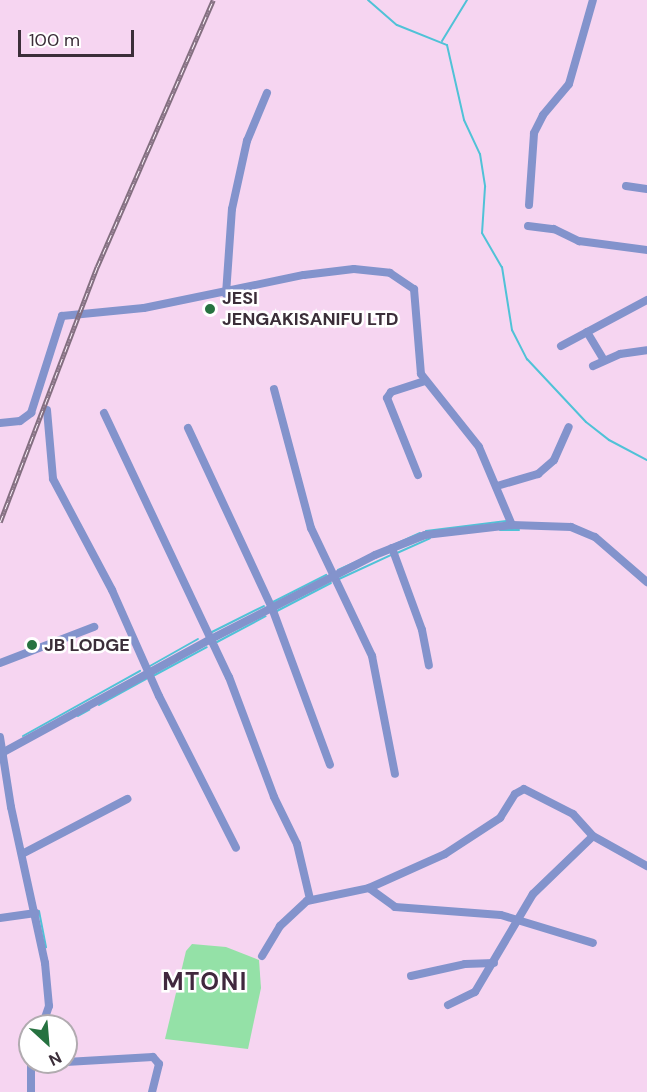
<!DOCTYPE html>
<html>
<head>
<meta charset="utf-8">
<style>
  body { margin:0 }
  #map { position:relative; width:647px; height:1092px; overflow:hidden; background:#f6d5f1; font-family:"DM Sans",sans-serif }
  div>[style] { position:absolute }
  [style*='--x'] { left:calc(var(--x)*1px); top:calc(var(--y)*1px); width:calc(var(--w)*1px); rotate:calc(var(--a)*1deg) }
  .green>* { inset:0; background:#94e1a7 }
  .stream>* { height:2px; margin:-1px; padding:0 1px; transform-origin:1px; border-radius:1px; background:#50c2d7 }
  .street>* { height:8px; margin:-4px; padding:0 4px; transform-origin:4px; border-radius:4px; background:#8393cc }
  .rail>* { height:4.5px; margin-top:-2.25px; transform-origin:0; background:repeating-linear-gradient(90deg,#fff 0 7px,#836f80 0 14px); box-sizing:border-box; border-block:2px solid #836f80 }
  .dots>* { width:16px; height:16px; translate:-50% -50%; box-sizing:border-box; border:3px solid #fff; border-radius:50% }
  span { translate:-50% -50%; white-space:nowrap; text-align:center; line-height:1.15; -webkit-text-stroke:5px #fff; paint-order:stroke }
  .poi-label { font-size:18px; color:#3b2e39; font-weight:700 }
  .left { translate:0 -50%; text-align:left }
  .district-label { font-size:24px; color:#41283e; font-weight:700; letter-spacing:1.5px }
  .north { position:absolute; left:18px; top:1014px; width:60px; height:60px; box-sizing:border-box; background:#fff; border:2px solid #b1abb0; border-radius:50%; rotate:154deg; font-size:16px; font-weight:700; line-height:24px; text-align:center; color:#3b2e39 }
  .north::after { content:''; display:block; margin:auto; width:21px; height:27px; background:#267240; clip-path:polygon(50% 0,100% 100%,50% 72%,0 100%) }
  .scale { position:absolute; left:18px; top:30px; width:116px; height:27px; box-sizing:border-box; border:3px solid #3b2e39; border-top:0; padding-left:8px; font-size:18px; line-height:21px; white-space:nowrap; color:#3b2e39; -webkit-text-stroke:4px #fff; paint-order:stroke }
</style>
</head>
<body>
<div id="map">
  <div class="green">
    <div style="clip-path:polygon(192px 944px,226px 947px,259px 960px,261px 988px,248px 1049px,165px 1039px,186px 951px)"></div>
  </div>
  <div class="stream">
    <div style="--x:368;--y:0;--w:38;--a:41"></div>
    <div style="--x:397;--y:25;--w:54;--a:21.8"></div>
    <div style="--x:447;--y:45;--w:77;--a:77.2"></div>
    <div style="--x:464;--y:120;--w:38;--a:65"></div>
    <div style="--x:480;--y:154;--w:33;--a:81"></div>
    <div style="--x:485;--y:187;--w:46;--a:93.7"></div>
    <div style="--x:482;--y:233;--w:39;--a:60"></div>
    <div style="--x:502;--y:267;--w:64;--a:81"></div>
    <div style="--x:512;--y:330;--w:33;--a:63"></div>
    <div style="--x:527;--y:359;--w:86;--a:46.9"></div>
    <div style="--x:586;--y:422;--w:29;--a:38"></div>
    <div style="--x:609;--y:440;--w:43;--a:27.8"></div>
    <div style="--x:442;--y:41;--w:48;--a:-58.6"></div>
    <div style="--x:500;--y:530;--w:19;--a:0"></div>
    <div style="--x:426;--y:531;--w:81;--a:-7.1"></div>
    <div style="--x:397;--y:553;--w:36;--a:-24"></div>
    <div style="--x:338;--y:570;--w:90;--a:-24.3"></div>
    <div style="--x:339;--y:579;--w:57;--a:-24.8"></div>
    <div style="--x:271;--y:603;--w:62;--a:-27"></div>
    <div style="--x:275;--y:612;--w:63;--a:-27.4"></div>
    <div style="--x:212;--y:632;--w:58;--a:-26.6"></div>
    <div style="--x:217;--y:642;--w:55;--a:-28"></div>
    <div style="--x:150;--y:666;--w:55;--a:-29.4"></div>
    <div style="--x:153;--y:676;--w:61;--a:-28.2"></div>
    <div style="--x:99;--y:705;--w:54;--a:-29"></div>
    <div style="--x:78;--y:716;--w:13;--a:-29"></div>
    <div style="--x:23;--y:736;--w:134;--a:-29.1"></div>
    <div style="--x:39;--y:911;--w:37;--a:79"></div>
  </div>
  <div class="street">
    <div style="--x:626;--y:186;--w:21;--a:8"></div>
    <div style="--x:529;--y:205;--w:72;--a:-86"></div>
    <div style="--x:534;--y:133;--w:20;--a:-63"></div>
    <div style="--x:543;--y:115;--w:40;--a:-50"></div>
    <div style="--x:569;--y:84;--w:87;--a:-74.1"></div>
    <div style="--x:528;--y:226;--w:26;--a:7"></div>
    <div style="--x:554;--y:229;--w:28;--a:26"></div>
    <div style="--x:579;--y:241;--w:69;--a:7.5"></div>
    <div style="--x:226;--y:294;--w:85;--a:-86"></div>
    <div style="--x:232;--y:209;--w:70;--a:-77.6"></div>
    <div style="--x:247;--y:141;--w:52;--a:-67.4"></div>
    <div style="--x:587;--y:332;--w:33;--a:59"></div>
    <div style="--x:561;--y:346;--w:98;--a:-28.1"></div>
    <div style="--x:593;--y:366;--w:30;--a:-24"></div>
    <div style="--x:620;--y:354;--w:27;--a:-8"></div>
    <div style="--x:274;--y:389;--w:144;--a:75.1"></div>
    <div style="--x:311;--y:528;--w:142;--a:64.5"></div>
    <div style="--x:372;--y:656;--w:120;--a:79"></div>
    <div style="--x:47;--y:410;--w:69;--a:85"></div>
    <div style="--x:53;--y:479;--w:126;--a:62"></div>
    <div style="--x:112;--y:590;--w:116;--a:66.1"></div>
    <div style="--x:159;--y:696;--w:170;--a:63.1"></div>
    <div style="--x:104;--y:413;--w:292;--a:64.7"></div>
    <div style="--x:229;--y:677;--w:128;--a:69.4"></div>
    <div style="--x:274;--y:797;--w:52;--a:63.9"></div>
    <div style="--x:297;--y:844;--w:57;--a:76.7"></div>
    <div style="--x:0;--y:423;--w:20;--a:-6"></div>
    <div style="--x:20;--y:421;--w:14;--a:-36"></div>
    <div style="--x:31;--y:413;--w:102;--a:-72.3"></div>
    <div style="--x:62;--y:316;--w:82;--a:-5.6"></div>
    <div style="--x:144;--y:308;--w:163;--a:-11.7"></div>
    <div style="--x:304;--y:275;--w:50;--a:-6.8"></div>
    <div style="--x:354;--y:269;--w:36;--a:6"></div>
    <div style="--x:390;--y:273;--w:29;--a:34"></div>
    <div style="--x:414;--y:289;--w:85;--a:85.3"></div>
    <div style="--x:421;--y:374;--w:93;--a:51.5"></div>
    <div style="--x:479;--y:447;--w:85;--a:67.1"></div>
    <div style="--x:188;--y:428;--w:199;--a:65"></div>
    <div style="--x:272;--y:608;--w:167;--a:69.7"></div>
    <div style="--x:418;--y:475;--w:83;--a:-111.9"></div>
    <div style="--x:387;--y:398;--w:7;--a:-56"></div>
    <div style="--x:391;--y:392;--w:36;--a:-18"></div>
    <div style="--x:497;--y:486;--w:43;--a:-16.3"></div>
    <div style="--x:538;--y:474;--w:21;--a:-41"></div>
    <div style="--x:554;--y:460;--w:36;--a:-66"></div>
    <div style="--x:392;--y:548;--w:87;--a:69.9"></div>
    <div style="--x:422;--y:630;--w:36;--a:79"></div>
    <div style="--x:0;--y:663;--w:101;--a:-21"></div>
    <div style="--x:0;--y:737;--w:71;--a:81.1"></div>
    <div style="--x:11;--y:807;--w:160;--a:77.7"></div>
    <div style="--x:45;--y:963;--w:43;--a:84.7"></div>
    <div style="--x:49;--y:1006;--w:21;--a:109"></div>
    <div style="--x:0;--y:754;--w:238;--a:-28.6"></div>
    <div style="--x:209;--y:640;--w:186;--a:-27.1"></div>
    <div style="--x:375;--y:555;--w:54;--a:-21.8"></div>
    <div style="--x:425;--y:535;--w:88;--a:-6.6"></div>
    <div style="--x:512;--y:525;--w:59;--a:1.9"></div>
    <div style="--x:571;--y:527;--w:26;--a:23"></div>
    <div style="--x:595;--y:537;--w:69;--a:40.9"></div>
    <div style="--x:22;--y:854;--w:119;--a:-27.6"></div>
    <div style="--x:369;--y:888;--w:32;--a:36"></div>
    <div style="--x:395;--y:907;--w:106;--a:4.3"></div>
    <div style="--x:501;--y:915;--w:96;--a:16.9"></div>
    <div style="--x:0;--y:918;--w:36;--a:-8"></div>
    <div style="--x:262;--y:956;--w:35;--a:-59"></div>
    <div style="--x:280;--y:926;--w:37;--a:-43"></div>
    <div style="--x:307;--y:901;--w:63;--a:-11.8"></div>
    <div style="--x:369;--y:888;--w:83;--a:-24.1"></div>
    <div style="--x:445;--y:854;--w:66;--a:-33.2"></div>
    <div style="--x:500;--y:818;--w:28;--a:-58"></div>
    <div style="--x:515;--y:794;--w:10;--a:-29"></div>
    <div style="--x:524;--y:789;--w:55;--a:27"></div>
    <div style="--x:573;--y:814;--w:30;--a:48"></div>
    <div style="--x:593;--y:836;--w:62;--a:29.1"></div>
    <div style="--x:411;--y:976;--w:55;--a:-12.5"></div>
    <div style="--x:465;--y:964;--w:29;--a:-2"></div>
    <div style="--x:448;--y:1005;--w:30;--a:-26"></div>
    <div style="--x:475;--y:992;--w:114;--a:-59.4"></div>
    <div style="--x:533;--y:894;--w:83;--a:-44"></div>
    <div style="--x:31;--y:1062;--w:30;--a:90"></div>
    <div style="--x:66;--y:1062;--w:87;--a:-3.3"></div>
    <div style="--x:153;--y:1057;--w:9;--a:49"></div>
    <div style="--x:159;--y:1064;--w:29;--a:104"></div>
    <div style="--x:31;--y:1064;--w:30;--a:-4"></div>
  </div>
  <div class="rail">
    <div style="--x:0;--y:522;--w:273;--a:-69.2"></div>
    <div style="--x:97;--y:267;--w:291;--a:-66.5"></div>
  </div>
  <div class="dots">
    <div style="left:210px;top:309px;background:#267240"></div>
    <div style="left:32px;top:645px;background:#267240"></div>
  </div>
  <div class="poi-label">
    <span class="left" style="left:222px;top:309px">JESI<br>JENGAKISANIFU LTD</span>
    <span class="left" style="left:44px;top:645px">JB LODGE</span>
  </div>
  <div class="district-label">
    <span style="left:205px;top:982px">MTONI</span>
  </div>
  <div class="north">N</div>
  <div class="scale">100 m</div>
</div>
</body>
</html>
